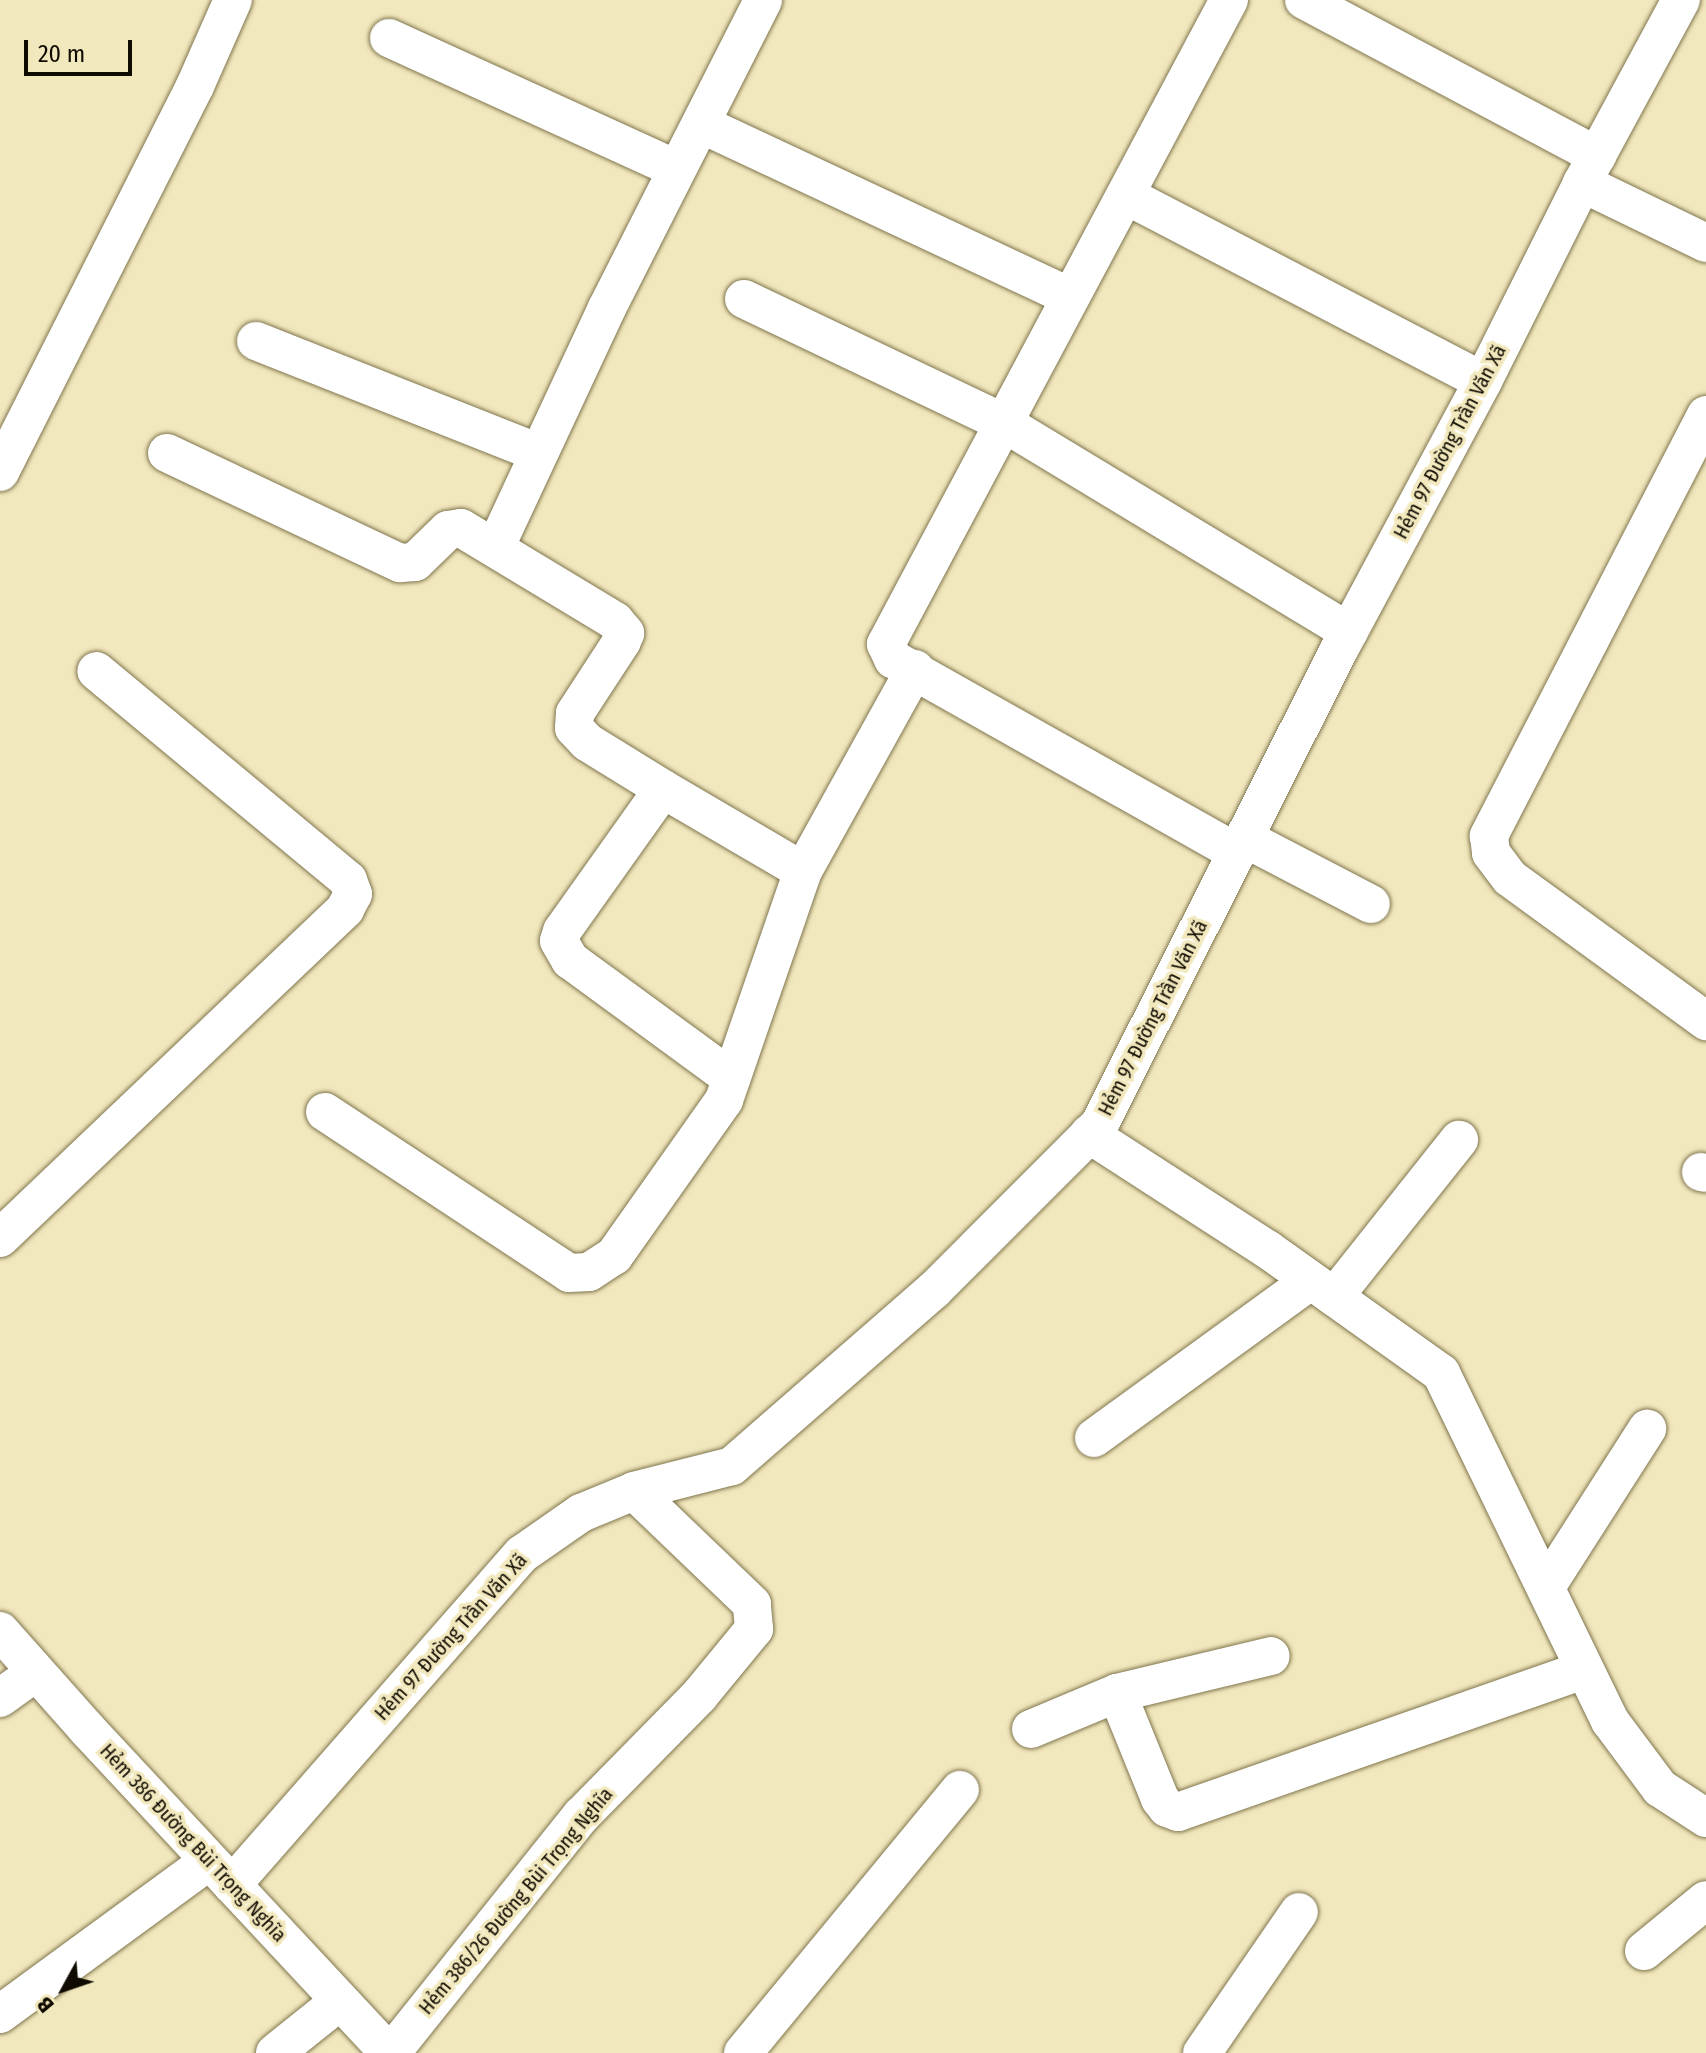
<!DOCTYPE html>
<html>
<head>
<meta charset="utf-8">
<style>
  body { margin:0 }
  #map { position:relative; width:1706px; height:2053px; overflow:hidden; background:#f2e8bd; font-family:"Fira Sans Condensed",sans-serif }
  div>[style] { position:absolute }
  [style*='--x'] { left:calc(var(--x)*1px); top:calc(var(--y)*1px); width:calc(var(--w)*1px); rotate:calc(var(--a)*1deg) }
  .roads { filter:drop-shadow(0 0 2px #80764f) drop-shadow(0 0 2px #80764f) }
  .minor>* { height:38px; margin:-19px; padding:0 19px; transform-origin:19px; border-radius:19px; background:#fff }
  span { translate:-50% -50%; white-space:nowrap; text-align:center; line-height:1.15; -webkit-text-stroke:7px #f2e8bd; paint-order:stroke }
  .street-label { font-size:20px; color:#0f0b01 }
  .north { position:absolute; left:24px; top:1949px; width:80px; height:80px; -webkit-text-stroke:6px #f2e8bd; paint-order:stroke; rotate:230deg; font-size:22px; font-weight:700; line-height:32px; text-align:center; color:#0f0b01 }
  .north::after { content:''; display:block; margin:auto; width:28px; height:36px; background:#0f0b01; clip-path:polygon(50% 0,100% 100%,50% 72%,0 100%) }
  .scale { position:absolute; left:24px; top:40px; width:108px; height:36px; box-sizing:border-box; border:4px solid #0f0b01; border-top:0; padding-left:10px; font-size:24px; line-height:28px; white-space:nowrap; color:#0f0b01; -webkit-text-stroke:6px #f2e8bd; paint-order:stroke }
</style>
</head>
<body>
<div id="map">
  <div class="roads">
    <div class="minor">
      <div style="--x:1229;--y:0;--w:730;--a:118.04"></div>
      <div style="--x:886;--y:644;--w:17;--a:65"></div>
      <div style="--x:893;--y:659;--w:395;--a:29.4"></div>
      <div style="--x:1304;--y:0;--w:332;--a:28"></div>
      <div style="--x:389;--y:38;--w:316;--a:24.5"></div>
      <div style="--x:701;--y:124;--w:408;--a:25.1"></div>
      <div style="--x:1582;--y:183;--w:138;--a:25.8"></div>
      <div style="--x:1127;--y:196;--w:401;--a:27.5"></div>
      <div style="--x:744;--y:299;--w:288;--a:25.5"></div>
      <div style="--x:1004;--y:423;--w:403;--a:31.2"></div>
      <div style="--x:256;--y:341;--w:304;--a:21.6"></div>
      <div style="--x:1706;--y:415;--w:474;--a:117.3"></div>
      <div style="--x:1489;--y:836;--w:17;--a:83"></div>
      <div style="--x:1491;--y:853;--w:31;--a:53"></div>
      <div style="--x:1510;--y:878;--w:243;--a:36.1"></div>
      <div style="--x:167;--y:453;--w:258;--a:25.3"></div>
      <div style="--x:400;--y:563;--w:15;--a:-4"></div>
      <div style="--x:415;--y:562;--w:46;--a:-44.1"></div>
      <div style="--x:448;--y:530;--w:13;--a:-9"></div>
      <div style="--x:461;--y:528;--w:180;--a:31.1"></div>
      <div style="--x:615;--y:621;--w:16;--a:50"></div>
      <div style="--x:625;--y:633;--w:9;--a:111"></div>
      <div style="--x:622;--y:641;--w:86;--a:123.1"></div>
      <div style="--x:575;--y:713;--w:15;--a:94"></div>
      <div style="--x:574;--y:728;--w:19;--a:47"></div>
      <div style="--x:587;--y:742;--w:89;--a:31.7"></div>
      <div style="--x:663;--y:789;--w:162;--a:30.4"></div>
      <div style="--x:0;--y:472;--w:432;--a:-63.2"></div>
      <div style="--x:195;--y:86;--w:94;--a:-66.2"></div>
      <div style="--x:496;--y:546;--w:263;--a:-65"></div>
      <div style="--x:607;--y:308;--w:345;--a:-63.1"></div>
      <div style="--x:663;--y:789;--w:174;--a:125.4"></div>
      <div style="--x:562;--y:931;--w:10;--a:107"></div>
      <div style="--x:559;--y:941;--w:22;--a:60"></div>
      <div style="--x:570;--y:960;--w:200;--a:36.2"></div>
      <div style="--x:1244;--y:838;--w:143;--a:27.5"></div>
      <div style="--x:325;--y:1112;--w:292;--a:33.4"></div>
      <div style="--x:569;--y:1273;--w:20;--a:-3"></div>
      <div style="--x:589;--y:1272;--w:30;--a:-33"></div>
      <div style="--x:614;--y:1256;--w:191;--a:-54.8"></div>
      <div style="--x:724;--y:1100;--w:242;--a:-71"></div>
      <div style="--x:803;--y:871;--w:231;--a:-61"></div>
      <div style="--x:1089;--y:1134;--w:212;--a:32.9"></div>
      <div style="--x:1267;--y:1249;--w:214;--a:35.5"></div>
      <div style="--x:1441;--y:1373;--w:387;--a:64.1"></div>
      <div style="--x:1610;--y:1721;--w:84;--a:53.3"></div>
      <div style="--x:1660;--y:1788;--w:55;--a:33.1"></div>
      <div style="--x:1701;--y:1172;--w:5;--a:11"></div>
      <div style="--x:0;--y:1238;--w:477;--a:-43.6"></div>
      <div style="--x:345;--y:909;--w:17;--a:-62"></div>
      <div style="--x:353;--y:894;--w:15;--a:-110"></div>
      <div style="--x:348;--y:880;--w:327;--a:-140.3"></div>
      <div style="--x:1334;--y:1297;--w:201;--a:-51.5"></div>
      <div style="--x:1094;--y:1438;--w:267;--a:-36"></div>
      <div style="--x:1546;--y:1587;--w:188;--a:-57.4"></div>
      <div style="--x:0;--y:1631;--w:130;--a:48.4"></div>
      <div style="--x:86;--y:1728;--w:444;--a:47"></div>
      <div style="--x:1117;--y:1693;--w:114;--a:67.9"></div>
      <div style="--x:1160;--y:1799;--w:11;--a:52"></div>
      <div style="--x:1167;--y:1808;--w:12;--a:20"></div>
      <div style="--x:1178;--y:1812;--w:430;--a:-19.3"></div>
      <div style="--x:0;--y:1698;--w:44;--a:-35.8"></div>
      <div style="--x:1031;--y:1729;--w:93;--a:-22.7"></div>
      <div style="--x:1117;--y:1693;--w:158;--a:-13.5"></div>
      <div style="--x:232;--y:1885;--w:440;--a:-48.8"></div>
      <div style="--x:522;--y:1554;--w:72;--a:-34.8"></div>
      <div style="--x:581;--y:1513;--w:57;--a:-22.5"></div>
      <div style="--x:634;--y:1491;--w:101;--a:-14.3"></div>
      <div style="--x:732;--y:1466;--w:268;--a:-41.1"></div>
      <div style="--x:934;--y:1290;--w:233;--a:-45"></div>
      <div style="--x:1099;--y:1125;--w:537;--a:-63.2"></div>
      <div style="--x:1341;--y:646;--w:301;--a:-61.8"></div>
      <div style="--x:1483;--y:381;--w:221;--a:-63.4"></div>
      <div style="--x:1582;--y:183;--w:208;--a:-61.6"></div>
      <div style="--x:1644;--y:1951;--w:80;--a:-39.4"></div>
      <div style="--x:0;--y:2014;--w:259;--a:-36.2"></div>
      <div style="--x:275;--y:2053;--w:83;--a:-38.7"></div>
      <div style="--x:391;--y:2053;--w:305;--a:-51.3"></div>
      <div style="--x:582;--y:1815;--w:167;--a:-45.5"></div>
      <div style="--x:699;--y:1696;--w:87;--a:-50.6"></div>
      <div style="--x:754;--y:1629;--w:25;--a:-95"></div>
      <div style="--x:752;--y:1604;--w:163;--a:-136.2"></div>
      <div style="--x:743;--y:2053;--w:341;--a:-50.5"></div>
      <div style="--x:1202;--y:2053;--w:171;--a:-55.5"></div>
    </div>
  </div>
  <div class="street-label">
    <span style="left:1450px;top:442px;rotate:-62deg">Hẻm 97 Đường Trần Văn Xã</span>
    <span style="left:1153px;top:1018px;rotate:-63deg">Hẻm 97 Đường Trần Văn Xã</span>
    <span style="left:451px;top:1637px;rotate:-48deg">Hẻm 97 Đường Trần Văn Xã</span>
    <span style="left:193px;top:1843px;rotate:47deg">Hẻm 386 Đường Bùi Trọng Nghĩa</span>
    <span style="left:516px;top:1901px;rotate:-50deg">Hẻm 386/26 Đường Bùi Trọng Nghĩa</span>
  </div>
  <div class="north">B</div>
  <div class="scale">20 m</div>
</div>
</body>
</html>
